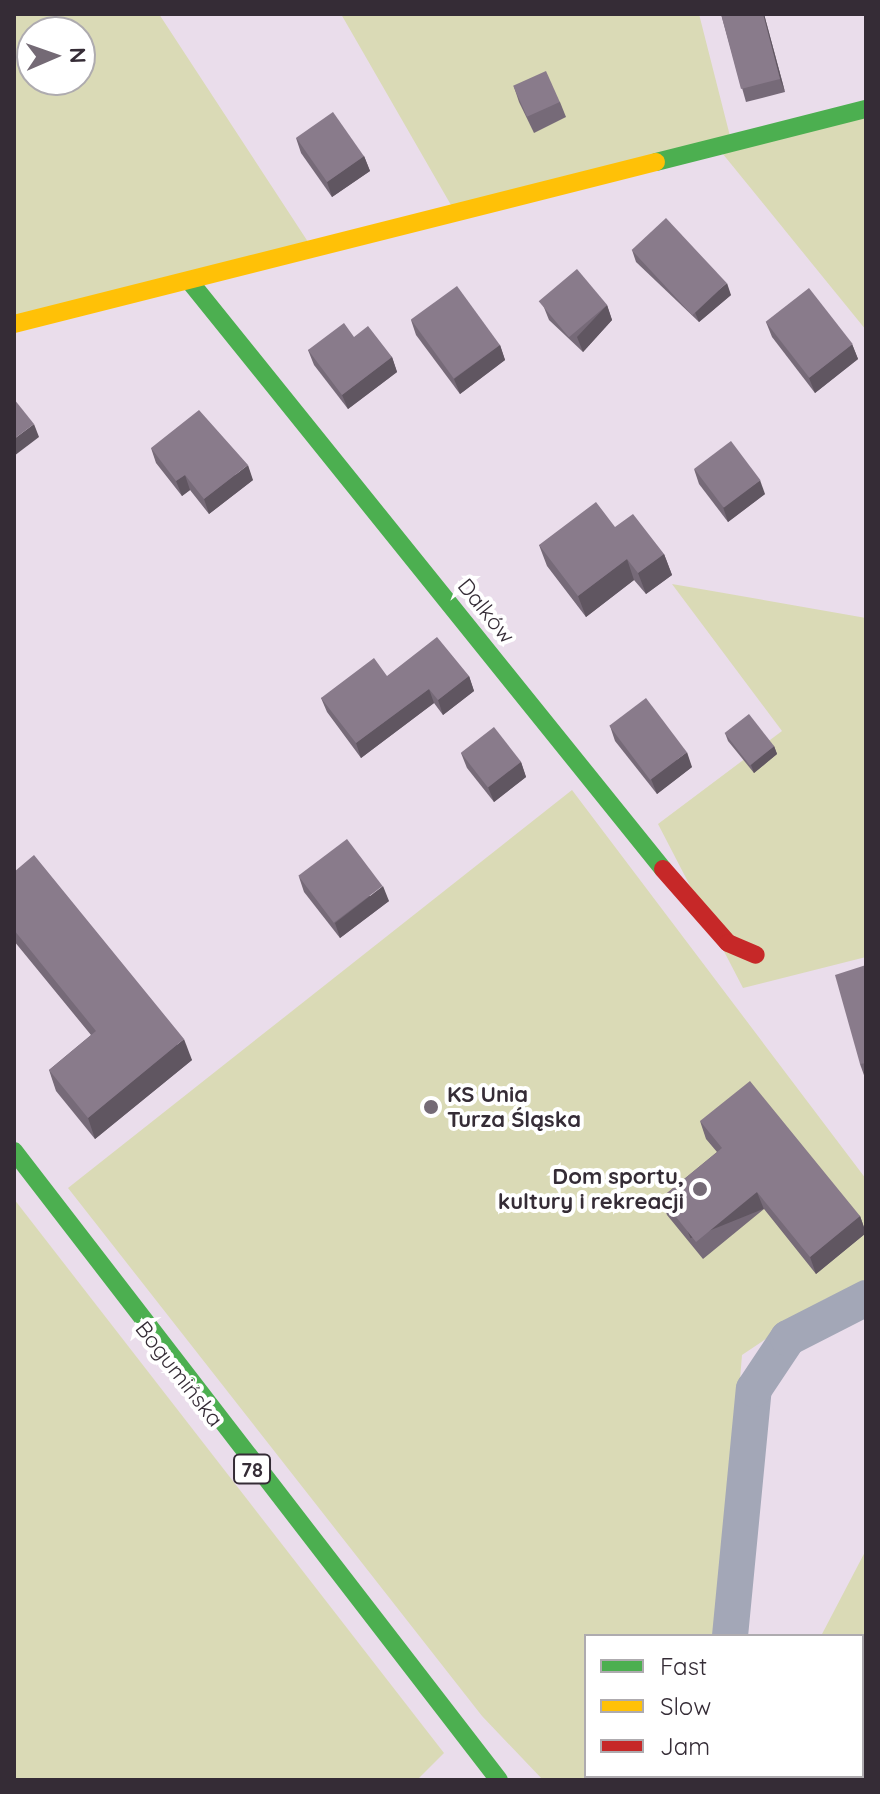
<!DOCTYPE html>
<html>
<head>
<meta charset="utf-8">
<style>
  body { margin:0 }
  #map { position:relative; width:880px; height:1794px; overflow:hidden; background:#eaddeb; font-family:Quicksand,sans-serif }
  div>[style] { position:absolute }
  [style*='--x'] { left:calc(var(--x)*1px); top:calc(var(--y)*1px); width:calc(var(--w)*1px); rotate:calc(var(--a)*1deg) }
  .green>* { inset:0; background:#dadab6 }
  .street>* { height:36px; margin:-18px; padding:0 18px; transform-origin:18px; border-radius:18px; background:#a3a7b7 }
  .fast>* { height:18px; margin:-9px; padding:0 9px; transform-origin:9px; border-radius:9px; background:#4caf50 }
  .slow>* { height:18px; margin:-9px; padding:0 9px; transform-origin:9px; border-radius:9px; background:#ffc107 }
  .jam>* { height:18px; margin:-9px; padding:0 9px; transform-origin:9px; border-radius:9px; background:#c62828 }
  .wall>* { inset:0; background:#766a78 }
  .shaded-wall>* { inset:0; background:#605661; transform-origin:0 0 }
  .building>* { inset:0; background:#897b8b; transform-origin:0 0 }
  .dots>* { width:22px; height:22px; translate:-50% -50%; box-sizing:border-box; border:4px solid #fff; border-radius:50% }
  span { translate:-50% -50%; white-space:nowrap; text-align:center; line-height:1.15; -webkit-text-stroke:8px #fff; paint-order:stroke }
  .shield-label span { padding:2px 6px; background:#fff; border:2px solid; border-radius:6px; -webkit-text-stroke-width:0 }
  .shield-label { font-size:20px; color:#352c36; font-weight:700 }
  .street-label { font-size:22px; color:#352c36 }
  .poi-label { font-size:22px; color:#352c36; font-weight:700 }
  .left { translate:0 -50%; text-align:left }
  .right { translate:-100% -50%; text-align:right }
  .frame { position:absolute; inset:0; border:16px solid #352c36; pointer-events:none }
  .legend { position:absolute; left:584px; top:1634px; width:280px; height:144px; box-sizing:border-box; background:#fff; border:2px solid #aeabaf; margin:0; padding:10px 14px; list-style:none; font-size:24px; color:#352c36 }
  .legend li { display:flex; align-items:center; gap:16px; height:40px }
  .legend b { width:40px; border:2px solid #aeabaf }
  .north { position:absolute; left:16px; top:16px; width:80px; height:80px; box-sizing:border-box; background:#fff; border:2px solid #aeabaf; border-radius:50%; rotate:88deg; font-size:22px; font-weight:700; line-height:32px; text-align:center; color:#352c36 }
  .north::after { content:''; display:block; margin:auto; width:28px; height:36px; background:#746a75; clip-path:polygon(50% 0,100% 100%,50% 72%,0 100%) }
</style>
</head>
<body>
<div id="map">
  <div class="green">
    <div style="clip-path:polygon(evenodd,14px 14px,159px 14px,312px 248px,14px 324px,14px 14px,32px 32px,80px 32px,80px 80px,32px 80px,32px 32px)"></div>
    <div style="clip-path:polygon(341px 14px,699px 14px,732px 144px,866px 110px,866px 330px,718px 148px,455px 212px)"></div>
    <div style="clip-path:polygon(672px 584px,866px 618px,866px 957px,743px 988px,658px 824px,782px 731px)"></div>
    <div style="clip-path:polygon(572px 790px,866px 1179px,866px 1285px,825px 1299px,742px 1355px,719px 1636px,586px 1636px,586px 1776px,705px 1780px,543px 1780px,482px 1716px,68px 1188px)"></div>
    <div style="clip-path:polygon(14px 1199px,444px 1753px,417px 1780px,14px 1780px)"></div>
    <div style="clip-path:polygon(866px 1550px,866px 1686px,862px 1686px,862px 1636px,821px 1636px)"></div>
  </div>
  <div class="street">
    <div style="--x:730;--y:1636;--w:248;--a:-84.5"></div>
    <div style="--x:754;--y:1389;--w:61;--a:-56.3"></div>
    <div style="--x:788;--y:1338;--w:88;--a:-27.1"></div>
    <div style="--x:720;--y:1780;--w:4;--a:-90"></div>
  </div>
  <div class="fast">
    <div style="--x:656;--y:162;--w:217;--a:-14.2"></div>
    <div style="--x:191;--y:283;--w:752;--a:51.15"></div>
    <div style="--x:14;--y:1151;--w:794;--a:52.37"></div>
  </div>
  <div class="slow">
    <div style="--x:14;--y:324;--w:662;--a:-14.16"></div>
  </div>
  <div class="jam">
    <div style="--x:663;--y:869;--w:98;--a:48.7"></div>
    <div style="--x:728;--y:943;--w:30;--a:23"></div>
  </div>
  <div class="wall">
    <div style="clip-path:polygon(721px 14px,764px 14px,785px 92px,746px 102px)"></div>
    <div style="clip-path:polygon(514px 87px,560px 102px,566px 117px,534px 133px,519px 102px)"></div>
    <div style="clip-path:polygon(296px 138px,364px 156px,370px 171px,332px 197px,301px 153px)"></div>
    <div style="clip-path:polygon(632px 250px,731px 295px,699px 322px,636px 262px)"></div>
    <div style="clip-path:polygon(543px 305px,607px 305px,612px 320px,583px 352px,549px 320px)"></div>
    <div style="clip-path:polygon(411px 320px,500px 345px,505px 360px,460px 394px,416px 335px)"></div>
    <div style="clip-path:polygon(766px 322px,852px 344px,858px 359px,815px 393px,772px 337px)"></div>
    <div style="clip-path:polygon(354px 337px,392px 357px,397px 372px,348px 409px,314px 365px,308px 350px)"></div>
    <div style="clip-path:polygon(151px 448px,253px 480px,209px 514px,190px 490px,182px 496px,156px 463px)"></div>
    <div style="clip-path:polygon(694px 469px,765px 494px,728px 522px,699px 484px)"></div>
    <div style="clip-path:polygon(539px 545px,664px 554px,672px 575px,646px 594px,634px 580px,586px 617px,547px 566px)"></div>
    <div style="clip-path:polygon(387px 676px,469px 676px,474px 691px,443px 715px,434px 703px,361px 758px,327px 712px,321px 698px)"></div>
    <div style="clip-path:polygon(610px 726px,692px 767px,657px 794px,615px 741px)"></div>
    <div style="clip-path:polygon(725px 733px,774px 746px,777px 754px,754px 773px,728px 741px)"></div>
    <div style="clip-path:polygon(461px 753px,521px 762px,526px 777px,494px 802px,467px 768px)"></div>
    <div style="clip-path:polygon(14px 872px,192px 1060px,95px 1139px,56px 1091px,49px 1070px,91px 1035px,14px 941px)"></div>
    <div style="clip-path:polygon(299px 877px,389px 901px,340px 938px,304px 892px)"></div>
    <div style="clip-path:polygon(866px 965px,866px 1078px,865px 1078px,860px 1064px)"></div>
    <div style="clip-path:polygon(700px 1121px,860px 1216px,866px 1233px,816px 1274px,764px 1209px,703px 1259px,667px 1215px,661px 1198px,717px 1152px,706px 1139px)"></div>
  </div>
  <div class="shaded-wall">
    <div style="clip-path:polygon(763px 14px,764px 14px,785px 92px,780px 79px)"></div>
    <div style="clip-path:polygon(364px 156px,370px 171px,332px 197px,327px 182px)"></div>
    <div style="clip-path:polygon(727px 283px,731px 295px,699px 322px,694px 310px)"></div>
    <div style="clip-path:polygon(607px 305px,612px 320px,583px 352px,577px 337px)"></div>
    <div style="clip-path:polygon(852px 344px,858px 359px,815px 393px,809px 378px)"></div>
    <div style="clip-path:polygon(500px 345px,505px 360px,460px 394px,454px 379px)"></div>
    <div style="clip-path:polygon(392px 357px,397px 372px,348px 409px,342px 395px)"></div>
    <div style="clip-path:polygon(34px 424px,39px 437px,14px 456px,14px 439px)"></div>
    <div style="clip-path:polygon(248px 465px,253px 480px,209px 514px,204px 499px)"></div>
    <div style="clip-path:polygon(185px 475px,190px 490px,182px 496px,176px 481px)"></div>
    <div style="clip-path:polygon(760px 480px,765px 494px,728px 522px,723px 507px)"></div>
    <div style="clip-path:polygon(664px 554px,672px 575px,646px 594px,638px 573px)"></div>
    <div style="clip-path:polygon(627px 559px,634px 580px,586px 617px,578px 596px)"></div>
    <div style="clip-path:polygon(469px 676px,474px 691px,443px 715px,438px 700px)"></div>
    <div style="clip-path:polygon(429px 689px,434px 703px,361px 758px,356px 743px)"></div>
    <div style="clip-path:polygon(774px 746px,777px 754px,754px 773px,751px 765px)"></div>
    <div style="clip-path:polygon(687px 752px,692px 767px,657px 794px,651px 779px)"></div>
    <div style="clip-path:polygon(521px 762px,526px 777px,494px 802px,488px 787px)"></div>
    <div style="clip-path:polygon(383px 886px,389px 901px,340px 938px,335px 923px)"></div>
    <div style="clip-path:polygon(184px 1039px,192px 1060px,95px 1139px,88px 1118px)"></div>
    <div style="left:757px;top:1192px;width:18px;height:79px;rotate:68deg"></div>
    <div style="clip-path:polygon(860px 1216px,866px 1233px,816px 1274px,810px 1257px)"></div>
  </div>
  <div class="building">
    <div style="clip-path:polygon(721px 14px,763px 14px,780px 79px,741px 89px)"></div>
    <div style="left:546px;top:71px;width:34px;height:36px;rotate:66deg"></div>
    <div style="left:333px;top:112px;width:54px;height:45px;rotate:55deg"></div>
    <div style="left:666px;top:218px;width:89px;height:47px;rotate:47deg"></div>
    <div style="left:577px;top:269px;width:47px;height:50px;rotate:50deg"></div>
    <div style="left:457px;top:286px;width:73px;height:57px;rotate:54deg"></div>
    <div style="left:809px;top:288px;width:71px;height:55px;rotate:52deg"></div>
    <div style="clip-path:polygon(344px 323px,354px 337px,368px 326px,392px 357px,342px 395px,308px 350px)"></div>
    <div style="clip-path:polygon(14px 399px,34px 424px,14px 439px)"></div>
    <div style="clip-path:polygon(199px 410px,248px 465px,204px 499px,185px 475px,176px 481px,151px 448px)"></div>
    <div style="left:731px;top:441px;width:49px;height:46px;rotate:53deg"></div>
    <div style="clip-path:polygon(596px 502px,615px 527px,633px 514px,664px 554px,638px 573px,627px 559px,578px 596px,539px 545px)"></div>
    <div style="clip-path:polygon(437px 637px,469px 676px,438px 700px,429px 689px,356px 743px,321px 698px,374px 658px,387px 676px)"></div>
    <div style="left:646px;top:698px;width:68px;height:46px;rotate:53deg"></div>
    <div style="left:749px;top:714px;width:41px;height:31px;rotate:52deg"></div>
    <div style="left:494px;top:727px;width:44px;height:42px;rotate:52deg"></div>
    <div style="left:347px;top:839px;width:59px;height:61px;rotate:53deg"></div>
    <div style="clip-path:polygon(34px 855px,184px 1039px,88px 1118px,49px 1070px,96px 1031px,14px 930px,14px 872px)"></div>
    <div style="clip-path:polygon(866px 965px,866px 1063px,860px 1064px,835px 975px)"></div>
    <div style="clip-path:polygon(750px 1081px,860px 1216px,810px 1257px,757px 1192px,696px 1242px,661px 1198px,722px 1148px,700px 1121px)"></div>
  </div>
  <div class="dots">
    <div style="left:431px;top:1107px;background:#746a75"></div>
    <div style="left:700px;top:1189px;background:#746a75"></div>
  </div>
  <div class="shield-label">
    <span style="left:252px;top:1469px">78</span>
  </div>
  <div class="street-label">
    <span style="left:486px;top:611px;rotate:51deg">Dalków</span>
    <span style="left:179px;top:1374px;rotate:52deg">Bogumińska</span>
  </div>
  <div class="poi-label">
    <span class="left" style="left:447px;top:1107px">KS Unia<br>Turza Śląska</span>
    <span class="right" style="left:684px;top:1189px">Dom sportu,<br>kultury i rekreacji</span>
  </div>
  <div class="frame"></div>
  <ul class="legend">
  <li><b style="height:10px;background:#4caf50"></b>Fast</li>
  <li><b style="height:10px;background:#ffc107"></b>Slow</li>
  <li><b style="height:10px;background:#c62828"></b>Jam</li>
  </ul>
  <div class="north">N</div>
</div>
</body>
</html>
